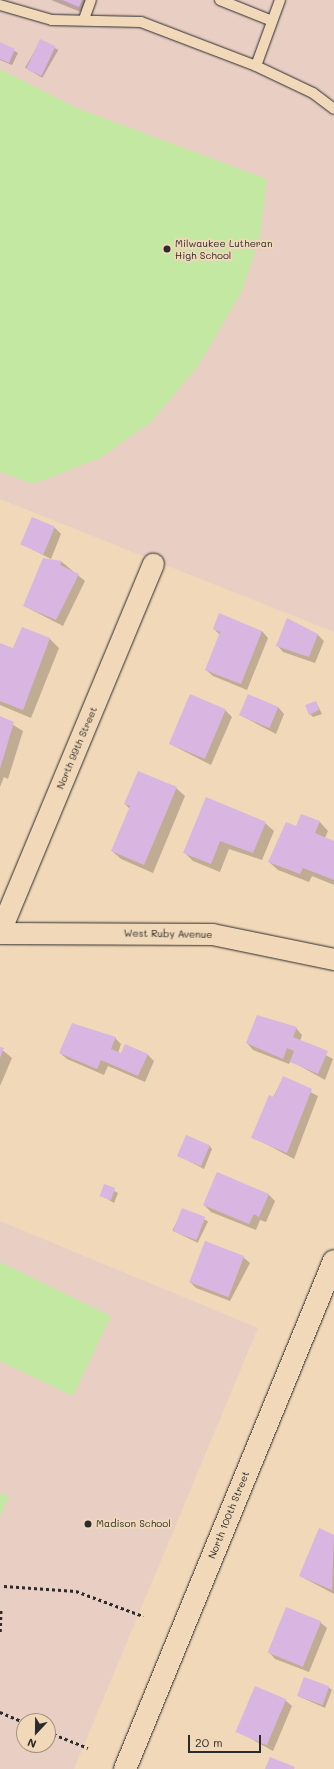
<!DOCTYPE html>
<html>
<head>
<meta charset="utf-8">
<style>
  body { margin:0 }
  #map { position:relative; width:334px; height:1769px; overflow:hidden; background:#f0d8b8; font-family:Mali,sans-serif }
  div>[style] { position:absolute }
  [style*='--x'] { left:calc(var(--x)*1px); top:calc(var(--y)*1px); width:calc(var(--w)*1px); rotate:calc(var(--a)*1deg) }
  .built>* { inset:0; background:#e9cec4 }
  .green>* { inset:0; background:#c3e8a2 }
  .shadow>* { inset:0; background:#0003; transform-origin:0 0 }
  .building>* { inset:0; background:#d8b6e1; transform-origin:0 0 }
  .path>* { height:2.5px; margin-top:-1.25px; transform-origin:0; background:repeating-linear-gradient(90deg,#2b2b2b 0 3px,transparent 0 6px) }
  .roads { filter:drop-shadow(0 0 1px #2b2b2b) drop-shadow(0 0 1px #2b2b2b) }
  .lane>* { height:10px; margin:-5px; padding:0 5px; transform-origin:5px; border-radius:5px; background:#f0d8b8 }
  .street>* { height:21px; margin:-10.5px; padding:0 10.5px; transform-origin:10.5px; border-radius:10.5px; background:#f0d8b8 }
  .secondary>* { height:22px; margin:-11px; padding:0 11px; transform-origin:11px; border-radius:11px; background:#f0d8b8 }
  .dots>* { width:11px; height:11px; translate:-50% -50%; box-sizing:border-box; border:2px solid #f0d8b8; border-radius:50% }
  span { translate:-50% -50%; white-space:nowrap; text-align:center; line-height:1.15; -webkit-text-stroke:4px #f0d8b8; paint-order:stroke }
  .poi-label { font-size:10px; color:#2b2b2b }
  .left { translate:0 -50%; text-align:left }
  .street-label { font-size:10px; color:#2b2b2b }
  .north { position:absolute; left:16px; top:1713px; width:40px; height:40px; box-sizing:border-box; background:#f0d8b8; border:1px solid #a19380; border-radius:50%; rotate:202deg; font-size:11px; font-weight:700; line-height:16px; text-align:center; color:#2b2b2b }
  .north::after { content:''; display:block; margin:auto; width:14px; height:18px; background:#2b2b2b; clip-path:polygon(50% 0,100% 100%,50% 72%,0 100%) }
  .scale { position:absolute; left:188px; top:1735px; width:73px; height:18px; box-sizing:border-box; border:2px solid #2b2b2b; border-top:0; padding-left:5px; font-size:12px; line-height:14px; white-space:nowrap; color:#2b2b2b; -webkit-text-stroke:3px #f0d8b8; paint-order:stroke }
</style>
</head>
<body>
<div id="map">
  <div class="built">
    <div style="clip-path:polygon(0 0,334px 0,334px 632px,0 499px)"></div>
    <div style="clip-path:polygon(evenodd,0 1221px,258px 1328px,74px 1769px,0 1769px,0 1221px,24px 1721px,48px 1721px,48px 1745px,24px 1745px,24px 1721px)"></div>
  </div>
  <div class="green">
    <div style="clip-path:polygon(0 69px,77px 108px,267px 179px,260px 237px,242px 291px,198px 366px,151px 422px,100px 458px,33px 484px,0 472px)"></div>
    <div style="clip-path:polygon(0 1262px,111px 1316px,73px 1396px,0 1361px)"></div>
    <div style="clip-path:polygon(0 1493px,9px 1496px,0 1517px)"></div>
  </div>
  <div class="shadow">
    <div style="clip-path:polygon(51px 0,94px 0,88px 15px)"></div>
    <div style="left:41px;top:40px;width:20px;height:32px;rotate:30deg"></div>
    <div style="clip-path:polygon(0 43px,18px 53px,12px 65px,0 60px)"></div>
    <div style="clip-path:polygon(54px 527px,61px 534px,51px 559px,22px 544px)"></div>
    <div style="clip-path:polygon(44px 559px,62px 562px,85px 581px,63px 626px,24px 606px)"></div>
    <div style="clip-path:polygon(22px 628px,50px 639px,59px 648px,31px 718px,0 705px,0 645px,14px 649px)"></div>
    <div style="clip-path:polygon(214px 629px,262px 631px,268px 638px,247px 690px,213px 676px,206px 670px,220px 635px)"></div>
    <div style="clip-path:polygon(318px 635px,324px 641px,315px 663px,283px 652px,277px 645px)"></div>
    <div style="clip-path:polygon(316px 702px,322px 714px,313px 717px,310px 714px)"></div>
    <div style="clip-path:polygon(278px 707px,284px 714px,276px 734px,240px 715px)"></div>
    <div style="clip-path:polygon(225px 710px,232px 717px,211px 765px,172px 745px)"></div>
    <div style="clip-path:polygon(0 717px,23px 731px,8px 779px,4px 777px,0 787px)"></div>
    <div style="clip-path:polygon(176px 788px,185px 796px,153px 873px,121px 859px,112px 851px,130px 809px,125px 804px)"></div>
    <div style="clip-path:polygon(302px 815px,320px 822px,328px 831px,325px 838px,334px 842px,334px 885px,312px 876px,309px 882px,278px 870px,269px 862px,297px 827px)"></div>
    <div style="clip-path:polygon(265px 823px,274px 831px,262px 860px,229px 849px,220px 872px,193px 861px,184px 852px)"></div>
    <div style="clip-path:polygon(296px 1028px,302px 1035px,300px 1041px,333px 1059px,325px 1080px,291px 1061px,289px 1064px,253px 1050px,247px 1043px)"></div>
    <div style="clip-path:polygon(115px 1038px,121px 1044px,118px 1053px,147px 1054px,154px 1061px,145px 1082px,108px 1066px,104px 1075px,67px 1059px,60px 1053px)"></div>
    <div style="clip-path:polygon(0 1048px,12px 1058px,0 1086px)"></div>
    <div style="clip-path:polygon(283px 1078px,318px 1096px,294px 1159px,253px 1137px)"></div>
    <div style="clip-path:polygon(209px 1145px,212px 1149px,204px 1169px,179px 1156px)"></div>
    <div style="clip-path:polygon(105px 1186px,118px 1193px,114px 1203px,101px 1195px)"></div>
    <div style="clip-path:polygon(268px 1194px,275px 1201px,266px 1222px,260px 1220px,256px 1230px,211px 1212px,204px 1205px)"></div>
    <div style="left:183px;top:1209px;width:28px;height:24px;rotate:26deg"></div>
    <div style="clip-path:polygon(243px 1257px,250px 1263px,230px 1301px,196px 1288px,190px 1282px)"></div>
    <div style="clip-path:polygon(320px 1530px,334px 1536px,334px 1594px,300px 1576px)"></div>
    <div style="clip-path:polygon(320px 1622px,327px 1628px,309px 1672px,275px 1659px,269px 1652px)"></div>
    <div style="clip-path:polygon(328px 1687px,332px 1690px,325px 1708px,298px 1696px)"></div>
    <div style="clip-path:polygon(285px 1700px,292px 1706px,273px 1751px,237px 1731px)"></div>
  </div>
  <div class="building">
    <div style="clip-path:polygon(62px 0,82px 0,79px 7px)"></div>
    <div style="left:40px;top:39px;width:17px;height:33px;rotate:25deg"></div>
    <div style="clip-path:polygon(0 42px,15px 49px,9px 63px,0 59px)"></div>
    <div style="left:32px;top:517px;width:25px;height:30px;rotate:23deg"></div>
    <div style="clip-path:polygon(43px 558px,62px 561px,60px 565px,79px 574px,56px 620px,23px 606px)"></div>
    <div style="clip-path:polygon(219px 613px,262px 631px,241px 684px,205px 670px,220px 632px,213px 629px)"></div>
    <div style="clip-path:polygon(287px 618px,318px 634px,309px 657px,276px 646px)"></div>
    <div style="clip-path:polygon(22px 627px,50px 638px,23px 710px,0 701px,0 643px,13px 648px)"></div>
    <div style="left:190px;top:694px;width:39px;height:54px;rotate:23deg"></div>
    <div style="left:248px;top:694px;width:33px;height:23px;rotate:23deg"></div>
    <div style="clip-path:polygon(316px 701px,319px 710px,309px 715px,305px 705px)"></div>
    <div style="clip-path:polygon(0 716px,14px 722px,0 769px)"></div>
    <div style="clip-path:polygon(138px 771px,177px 787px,144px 865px,111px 851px,130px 806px,124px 804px)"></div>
    <div style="clip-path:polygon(206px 797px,266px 822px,253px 853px,220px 841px,211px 864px,183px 853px)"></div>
    <div style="clip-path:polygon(301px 814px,320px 821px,315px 833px,334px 841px,334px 880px,303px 868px,300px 874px,268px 862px,286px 822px,296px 826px)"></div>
    <div style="clip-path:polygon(257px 1015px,297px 1027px,293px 1037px,328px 1051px,318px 1074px,290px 1062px,294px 1051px,287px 1048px,283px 1059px,246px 1043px)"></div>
    <div style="clip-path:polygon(72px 1023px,116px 1037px,111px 1049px,121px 1053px,125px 1044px,148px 1054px,138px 1076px,101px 1060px,97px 1069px,59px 1053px)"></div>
    <div style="clip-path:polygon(0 1047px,4px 1048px,0 1058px)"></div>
    <div style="clip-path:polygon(283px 1076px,312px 1089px,287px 1153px,251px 1138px,269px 1095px,274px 1097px)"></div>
    <div style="left:186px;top:1135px;width:26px;height:23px;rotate:23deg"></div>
    <div style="clip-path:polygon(217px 1172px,269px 1194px,259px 1217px,254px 1214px,249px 1224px,203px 1205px)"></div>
    <div style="left:104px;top:1184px;width:12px;height:13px;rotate:20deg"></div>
    <div style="left:182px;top:1208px;width:25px;height:25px;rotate:21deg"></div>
    <div style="left:205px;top:1241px;width:42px;height:44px;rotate:21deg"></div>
    <div style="clip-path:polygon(319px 1528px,334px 1535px,332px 1590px,299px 1576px)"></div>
    <div style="left:286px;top:1607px;width:38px;height:49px;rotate:22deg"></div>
    <div style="left:304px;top:1677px;width:27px;height:20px;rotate:20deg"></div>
    <div style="left:255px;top:1686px;width:34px;height:50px;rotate:23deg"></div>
    <div style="clip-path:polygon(270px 1757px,295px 1767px,294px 1769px,265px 1769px)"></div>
  </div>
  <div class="path">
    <div style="--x:4;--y:1586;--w:72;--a:4"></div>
    <div style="--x:76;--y:1591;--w:72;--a:20.5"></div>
    <div style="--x:0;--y:1632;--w:24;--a:-88"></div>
    <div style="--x:0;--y:1712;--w:26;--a:23"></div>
    <div style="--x:48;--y:1732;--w:43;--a:21.8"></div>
  </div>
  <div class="roads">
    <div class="lane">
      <div style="--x:220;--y:0;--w:56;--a:22"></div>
      <div style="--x:280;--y:0;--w:70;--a:110"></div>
      <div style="--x:256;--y:66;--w:63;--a:25.3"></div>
      <div style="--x:313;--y:93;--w:26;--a:37"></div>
      <div style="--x:0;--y:5;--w:54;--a:16.1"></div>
      <div style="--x:52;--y:20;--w:89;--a:1.3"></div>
      <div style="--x:141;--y:22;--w:123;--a:20.9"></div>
      <div style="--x:84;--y:19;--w:20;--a:-70"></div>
    </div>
    <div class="street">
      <div style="--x:0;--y:931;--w:398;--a:-67.4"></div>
      <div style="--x:0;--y:933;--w:212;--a:0.3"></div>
      <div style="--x:212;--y:934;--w:125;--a:11.6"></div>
    </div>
    <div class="secondary">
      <div style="--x:125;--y:1769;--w:549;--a:-67.64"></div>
    </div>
  </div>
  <div class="dots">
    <div style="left:167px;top:249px;background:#2b2b2b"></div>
    <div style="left:88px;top:1524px;background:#2b2b2b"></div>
  </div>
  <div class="poi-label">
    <span class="left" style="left:175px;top:249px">Milwaukee Lutheran<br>High School</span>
    <span class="left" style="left:96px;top:1524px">Madison School</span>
  </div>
  <div class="street-label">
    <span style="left:77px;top:748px;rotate:-67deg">North 99th Street</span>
    <span style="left:168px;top:934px;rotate:1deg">West Ruby Avenue</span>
    <span style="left:229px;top:1515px;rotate:-68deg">North 100th Street</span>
  </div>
  <div class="north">N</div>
  <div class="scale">20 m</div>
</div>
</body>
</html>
